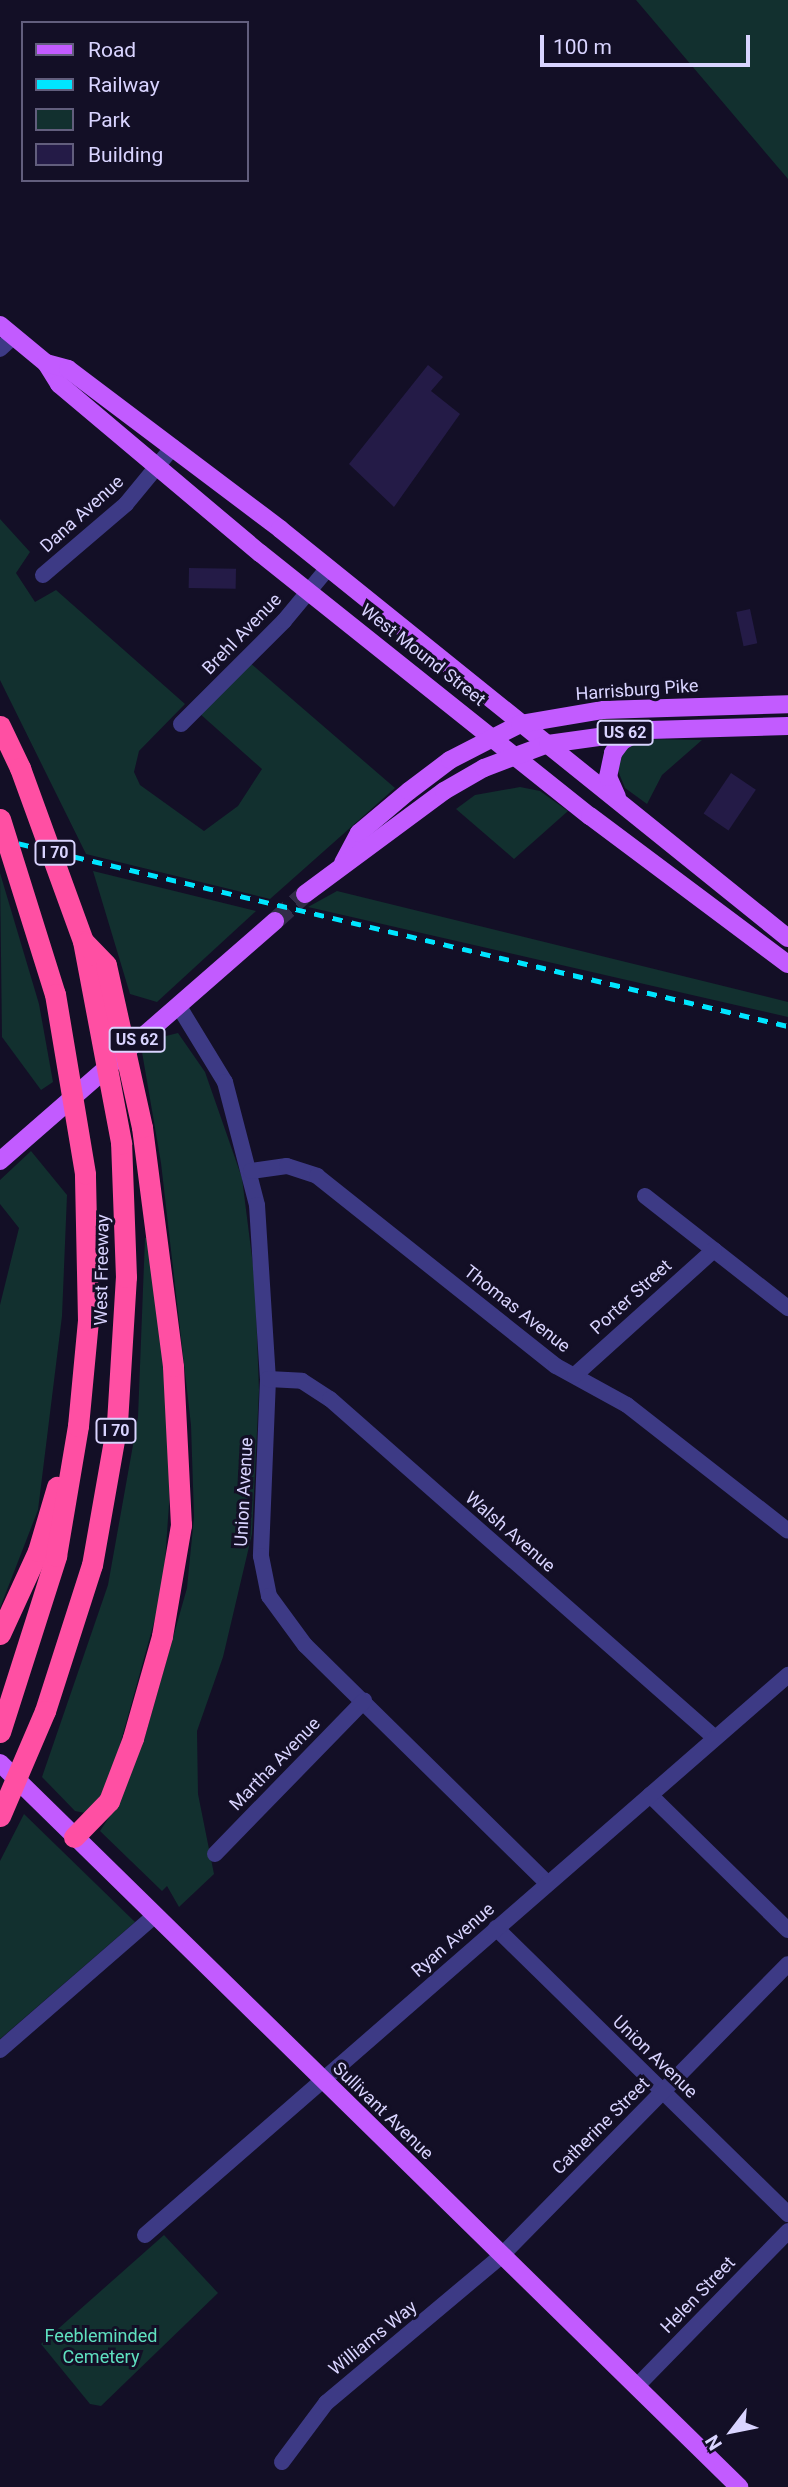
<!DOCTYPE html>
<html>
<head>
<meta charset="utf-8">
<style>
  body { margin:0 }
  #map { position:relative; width:788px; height:2487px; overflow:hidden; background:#130f26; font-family:Roboto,sans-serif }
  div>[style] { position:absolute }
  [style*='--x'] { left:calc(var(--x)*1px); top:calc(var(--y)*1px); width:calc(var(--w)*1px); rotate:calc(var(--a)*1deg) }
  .green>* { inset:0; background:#12302f }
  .building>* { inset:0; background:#241b47; transform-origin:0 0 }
  .major-tunnel>* { height:18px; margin-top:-9px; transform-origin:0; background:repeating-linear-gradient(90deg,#312d47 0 18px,transparent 0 27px) }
  .minor>* { height:16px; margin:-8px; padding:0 8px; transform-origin:8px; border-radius:8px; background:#3d3a85 }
  .major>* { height:18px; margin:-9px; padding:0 9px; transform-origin:9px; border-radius:9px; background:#c25bff }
  .highway>* { height:21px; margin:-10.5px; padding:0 10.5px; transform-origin:10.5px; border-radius:10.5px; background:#ff4fa3 }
  .rail>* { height:4.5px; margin-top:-2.25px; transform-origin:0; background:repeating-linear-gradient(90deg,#00e5ff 0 10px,transparent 0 19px) }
  .highway-bridge>* { height:21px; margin:-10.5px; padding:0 10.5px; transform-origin:10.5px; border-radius:10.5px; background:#ff4fa3 }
  span { translate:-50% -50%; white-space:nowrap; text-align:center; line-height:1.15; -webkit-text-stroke:6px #130f26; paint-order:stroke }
  .shield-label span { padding:2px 5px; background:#130f26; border:2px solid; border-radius:5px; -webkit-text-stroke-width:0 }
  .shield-label { font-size:16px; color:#d9d4ff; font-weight:700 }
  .street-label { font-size:18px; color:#d9d4ff }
  .park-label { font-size:18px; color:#5fe0c0 }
  .legend { position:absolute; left:21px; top:21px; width:228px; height:161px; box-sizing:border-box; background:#130f26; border:2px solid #625e7d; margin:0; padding:9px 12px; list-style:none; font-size:21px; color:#d9d4ff }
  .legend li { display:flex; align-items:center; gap:14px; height:35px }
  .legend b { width:35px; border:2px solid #625e7d }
  .north { position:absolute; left:697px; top:2396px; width:70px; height:70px; -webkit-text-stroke:5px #130f26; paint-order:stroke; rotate:238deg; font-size:19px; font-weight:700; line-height:28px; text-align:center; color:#d9d4ff }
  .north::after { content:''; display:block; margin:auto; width:24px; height:32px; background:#d9d4ff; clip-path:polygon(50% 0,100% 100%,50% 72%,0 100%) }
  .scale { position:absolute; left:540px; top:35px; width:210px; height:32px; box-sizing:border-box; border:4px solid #d9d4ff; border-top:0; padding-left:9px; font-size:21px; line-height:24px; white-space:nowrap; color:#d9d4ff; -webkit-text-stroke:5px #130f26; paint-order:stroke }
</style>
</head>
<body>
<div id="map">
  <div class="green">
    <div style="clip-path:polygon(636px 0,788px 0,788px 179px)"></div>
    <div style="clip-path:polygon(0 519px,30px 552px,16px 573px,35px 602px,56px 590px,185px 704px,139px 751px,134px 772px,140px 785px,204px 831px,238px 806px,262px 769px,199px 713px,249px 662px,395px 788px,270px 899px,86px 854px,0 680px)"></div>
    <div style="clip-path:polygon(642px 739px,702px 740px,662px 775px,647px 804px,625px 788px,616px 766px,624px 750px)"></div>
    <div style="clip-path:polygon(520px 787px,540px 791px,568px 811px,514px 859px,456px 809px,475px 795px)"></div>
    <div style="clip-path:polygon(93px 871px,256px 911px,157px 1002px,130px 994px)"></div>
    <div style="clip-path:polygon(0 873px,39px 1004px,53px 1082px,41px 1090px,2px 1037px)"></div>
    <div style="clip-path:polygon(337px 891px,788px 1002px,788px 1017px,308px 907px)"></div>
    <div style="clip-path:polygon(178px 1033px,205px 1072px,242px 1178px,255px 1281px,259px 1390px,252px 1534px,223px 1657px,197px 1731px,198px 1794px,214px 1874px,179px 1907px,167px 1886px,162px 1891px,100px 1831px,115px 1808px,146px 1733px,187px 1588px,194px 1517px,191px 1425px,161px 1163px,142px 1052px,162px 1037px)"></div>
    <div style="clip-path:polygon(31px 1151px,67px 1195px,62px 1316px,38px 1510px,0 1608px,0 1305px,19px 1228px,0 1204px,0 1180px)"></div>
    <div style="clip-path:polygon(151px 1237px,172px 1462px,163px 1590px,108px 1788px,85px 1813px,75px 1811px,42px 1777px,108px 1585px,138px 1417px,145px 1238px)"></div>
    <div style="clip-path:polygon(24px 1814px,135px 1922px,0 2039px,0 1861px)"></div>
    <div style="clip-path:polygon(164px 2235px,218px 2293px,101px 2406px,90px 2404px,41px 2344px)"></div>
  </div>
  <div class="building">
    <div style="clip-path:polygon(428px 365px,443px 377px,431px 391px,460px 414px,394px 507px,349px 464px)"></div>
    <div style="left:189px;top:568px;width:47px;height:20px;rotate:1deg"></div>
    <div style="left:750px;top:609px;width:35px;height:14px;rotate:78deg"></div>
    <div style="left:731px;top:773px;width:30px;height:49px;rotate:34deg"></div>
  </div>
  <div class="major-tunnel">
    <div style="--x:275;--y:921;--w:40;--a:-42"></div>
  </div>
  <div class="minor">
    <div style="--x:0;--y:349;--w:19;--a:-43"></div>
    <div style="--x:43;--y:575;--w:109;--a:-40.5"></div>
    <div style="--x:126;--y:504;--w:74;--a:-50.5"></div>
    <div style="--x:181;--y:724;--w:146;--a:-45"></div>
    <div style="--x:284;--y:621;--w:69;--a:-50.3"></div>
    <div style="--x:178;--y:1005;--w:90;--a:58.6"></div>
    <div style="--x:225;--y:1082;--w:127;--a:75.4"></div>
    <div style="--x:257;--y:1205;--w:174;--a:86.4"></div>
    <div style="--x:268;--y:1379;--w:177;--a:92.3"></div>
    <div style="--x:261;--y:1556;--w:41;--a:78.7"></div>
    <div style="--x:269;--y:1596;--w:61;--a:53.7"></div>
    <div style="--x:305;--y:1645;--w:339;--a:44.5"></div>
    <div style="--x:251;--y:1171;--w:36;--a:-8"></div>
    <div style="--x:287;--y:1166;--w:32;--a:18"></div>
    <div style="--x:317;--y:1176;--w:305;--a:38.5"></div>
    <div style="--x:556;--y:1366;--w:81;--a:28.8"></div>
    <div style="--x:627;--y:1405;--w:204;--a:38"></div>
    <div style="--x:645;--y:1196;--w:182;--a:38.1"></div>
    <div style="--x:575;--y:1375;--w:187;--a:-42"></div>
    <div style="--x:268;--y:1379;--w:34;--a:3"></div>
    <div style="--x:302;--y:1381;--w:33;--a:33"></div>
    <div style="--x:330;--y:1399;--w:513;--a:41.36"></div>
    <div style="--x:650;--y:1795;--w:193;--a:44.4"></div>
    <div style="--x:215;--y:1854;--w:214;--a:-45.8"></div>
    <div style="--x:496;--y:1928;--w:409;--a:44.4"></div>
    <div style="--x:0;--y:2050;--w:204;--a:-41"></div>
    <div style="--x:145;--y:2235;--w:853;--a:-41.05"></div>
    <div style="--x:636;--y:2387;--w:218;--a:-45.7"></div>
    <div style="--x:282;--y:2462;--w:74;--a:-53.3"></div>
    <div style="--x:326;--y:2403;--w:229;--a:-40"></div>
    <div style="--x:501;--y:2256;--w:409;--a:-45.5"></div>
  </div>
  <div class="major">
    <div style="--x:0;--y:325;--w:60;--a:39.6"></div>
    <div style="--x:46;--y:363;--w:25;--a:58"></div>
    <div style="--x:59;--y:384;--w:263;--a:40.1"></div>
    <div style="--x:260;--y:553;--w:422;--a:38.6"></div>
    <div style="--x:590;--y:816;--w:247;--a:36.8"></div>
    <div style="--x:46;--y:363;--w:23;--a:15"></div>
    <div style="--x:68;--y:369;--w:266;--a:37"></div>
    <div style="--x:280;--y:529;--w:652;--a:38.84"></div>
    <div style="--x:617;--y:797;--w:22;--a:-114"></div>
    <div style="--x:608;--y:777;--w:25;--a:-78"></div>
    <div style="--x:613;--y:753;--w:15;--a:-53"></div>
    <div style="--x:622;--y:741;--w:18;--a:-27"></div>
    <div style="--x:343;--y:863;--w:34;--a:-62"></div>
    <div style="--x:359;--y:833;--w:65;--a:-40"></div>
    <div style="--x:409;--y:791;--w:51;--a:-37.1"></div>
    <div style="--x:450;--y:760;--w:79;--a:-27.2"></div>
    <div style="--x:520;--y:724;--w:83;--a:-9.7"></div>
    <div style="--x:602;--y:710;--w:186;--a:-1.8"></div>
    <div style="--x:305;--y:894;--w:173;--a:-36.5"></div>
    <div style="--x:444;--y:791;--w:46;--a:-29.9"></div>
    <div style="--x:484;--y:768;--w:68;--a:-20.6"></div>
    <div style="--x:548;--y:744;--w:102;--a:-7.9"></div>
    <div style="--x:649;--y:730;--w:139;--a:-1.6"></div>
    <div style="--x:0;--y:1161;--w:365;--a:-41.1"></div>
    <div style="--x:0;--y:1763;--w:1035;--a:44.41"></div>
  </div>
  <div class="highway">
    <div style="--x:0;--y:726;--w:47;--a:64.5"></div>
    <div style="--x:0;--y:1634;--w:91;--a:-65.4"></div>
    <div style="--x:38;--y:1551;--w:67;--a:-73.5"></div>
    <div style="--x:45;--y:1711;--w:153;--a:-72.2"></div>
    <div style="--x:92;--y:1565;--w:144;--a:-80"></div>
    <div style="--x:117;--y:1423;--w:146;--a:-86.5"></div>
    <div style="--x:126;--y:1277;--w:134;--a:-92.1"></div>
    <div style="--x:0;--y:1732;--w:185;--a:-72.3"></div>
    <div style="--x:56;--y:1556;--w:132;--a:-80.4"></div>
    <div style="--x:78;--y:1426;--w:106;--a:-84.6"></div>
    <div style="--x:88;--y:1320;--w:146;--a:-91.2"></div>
    <div style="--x:74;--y:1837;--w:50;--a:-45.8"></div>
    <div style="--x:109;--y:1801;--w:67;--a:-69.1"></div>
    <div style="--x:133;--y:1738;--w:106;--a:-74.1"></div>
    <div style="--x:162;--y:1636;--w:113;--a:-80.3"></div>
    <div style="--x:181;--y:1525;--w:159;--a:-92.9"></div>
    <div style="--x:173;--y:1366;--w:241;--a:-97.4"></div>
  </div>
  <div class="rail">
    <div style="--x:0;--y:839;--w:810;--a:13.35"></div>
  </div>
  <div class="highway-bridge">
    <div style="--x:20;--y:768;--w:184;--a:70"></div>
    <div style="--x:83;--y:941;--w:206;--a:79.3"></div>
    <div style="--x:0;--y:819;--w:183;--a:72.6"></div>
    <div style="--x:55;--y:994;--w:182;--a:80.5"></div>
    <div style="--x:85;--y:943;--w:30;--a:46"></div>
    <div style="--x:106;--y:965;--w:166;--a:77.5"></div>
    <div style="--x:0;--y:1816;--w:114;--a:-66.8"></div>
  </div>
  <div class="shield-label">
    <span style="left:625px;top:733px">US 62</span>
    <span style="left:55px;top:853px">I 70</span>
    <span style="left:137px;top:1040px">US 62</span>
    <span style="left:116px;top:1431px">I 70</span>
  </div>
  <div class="street-label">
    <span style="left:82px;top:514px;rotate:-42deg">Dana Avenue</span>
    <span style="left:242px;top:634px;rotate:-46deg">Brehl Avenue</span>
    <span style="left:423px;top:655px;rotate:38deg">West Mound Street</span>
    <span style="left:637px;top:690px;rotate:-4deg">Harrisburg Pike</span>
    <span style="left:102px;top:1270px;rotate:-89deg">West Freeway</span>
    <span style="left:631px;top:1297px;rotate:-42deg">Porter Street</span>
    <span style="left:517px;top:1309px;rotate:38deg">Thomas Avenue</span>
    <span style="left:244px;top:1492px;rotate:-87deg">Union Avenue</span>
    <span style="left:510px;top:1532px;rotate:41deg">Walsh Avenue</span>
    <span style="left:275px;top:1764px;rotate:-46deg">Martha Avenue</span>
    <span style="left:453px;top:1940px;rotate:-41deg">Ryan Avenue</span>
    <span style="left:655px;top:2057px;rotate:44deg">Union Avenue</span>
    <span style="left:383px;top:2111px;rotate:44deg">Sullivant Avenue</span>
    <span style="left:601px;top:2126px;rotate:-45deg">Catherine Street</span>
    <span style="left:698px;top:2295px;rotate:-46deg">Helen Street</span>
    <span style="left:373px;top:2338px;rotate:-39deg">Williams Way</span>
  </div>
  <div class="park-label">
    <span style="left:101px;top:2347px">Feebleminded<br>Cemetery</span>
  </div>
  <ul class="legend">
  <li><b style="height:9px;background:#c25bff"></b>Road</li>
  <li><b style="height:9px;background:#00e5ff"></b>Railway</li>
  <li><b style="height:19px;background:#12302f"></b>Park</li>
  <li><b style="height:19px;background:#241b47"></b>Building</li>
  </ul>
  <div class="north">N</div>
  <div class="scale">100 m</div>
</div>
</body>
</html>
